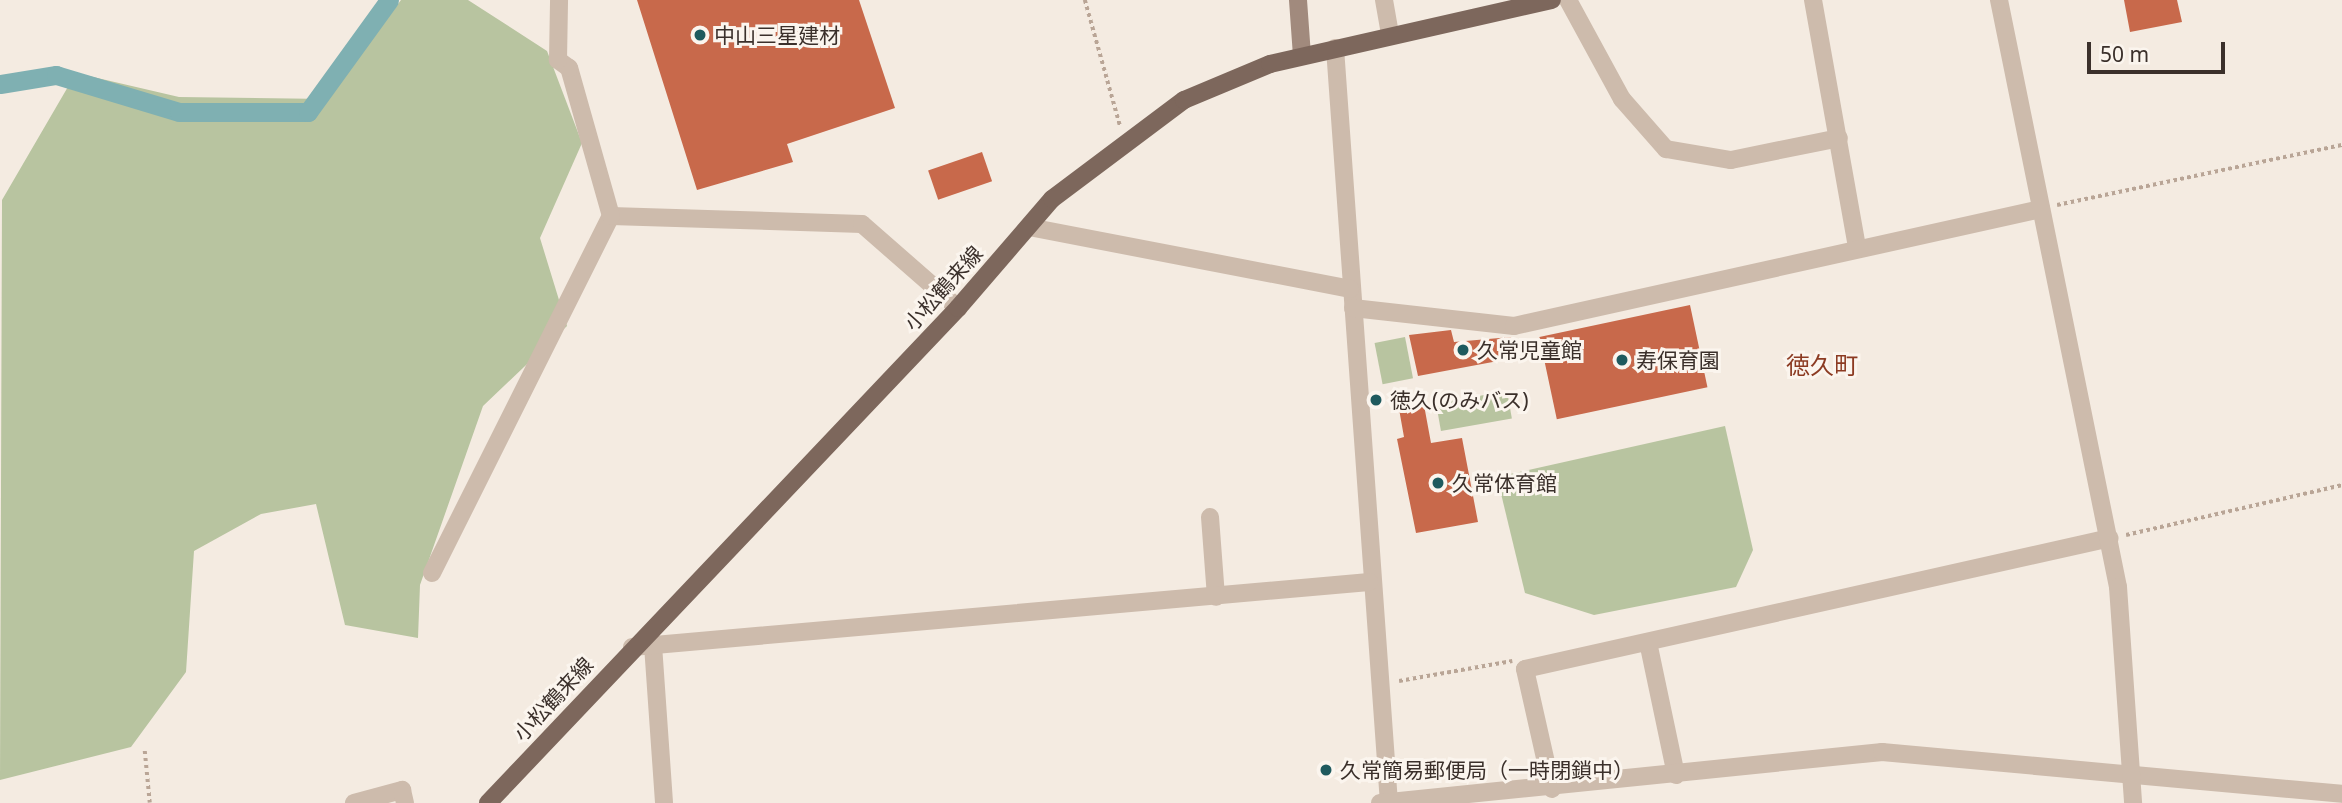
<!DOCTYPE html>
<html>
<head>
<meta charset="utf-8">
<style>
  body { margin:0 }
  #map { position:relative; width:2342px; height:803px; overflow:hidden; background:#f4ebe1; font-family:"Noto Sans","Noto Sans JP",sans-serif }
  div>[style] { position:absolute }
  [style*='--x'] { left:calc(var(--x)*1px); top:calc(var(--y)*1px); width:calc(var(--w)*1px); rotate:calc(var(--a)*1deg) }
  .green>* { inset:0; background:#b8c4a0; transform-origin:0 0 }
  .canal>* { height:19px; margin:-9.5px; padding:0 9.5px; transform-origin:9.5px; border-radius:9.5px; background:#7fb0b2 }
  .building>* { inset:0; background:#c8694b; transform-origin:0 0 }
  .path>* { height:3.5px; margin-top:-1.75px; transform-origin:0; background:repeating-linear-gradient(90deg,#b9a596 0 3.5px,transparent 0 7px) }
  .minor>* { height:18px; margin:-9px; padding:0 9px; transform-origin:9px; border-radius:9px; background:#cdbbac }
  .tertiary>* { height:18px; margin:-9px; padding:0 9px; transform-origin:9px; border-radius:9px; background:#cdbbac }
  .secondary>* { height:18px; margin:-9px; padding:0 9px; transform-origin:9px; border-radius:9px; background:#a18a7d }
  .primary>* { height:18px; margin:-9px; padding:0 9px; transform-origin:9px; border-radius:9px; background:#7d675c }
  .dots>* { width:19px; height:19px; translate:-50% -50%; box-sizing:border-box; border:4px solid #fbf5ee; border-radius:50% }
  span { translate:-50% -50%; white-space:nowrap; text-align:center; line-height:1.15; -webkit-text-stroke:6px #fbf5ee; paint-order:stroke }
  .poi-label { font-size:21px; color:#3b302b }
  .left { translate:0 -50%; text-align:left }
  .street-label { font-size:21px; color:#3b302b }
  .quarter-label { font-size:24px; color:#8c3b22 }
  .scale { position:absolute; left:2087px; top:42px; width:138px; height:32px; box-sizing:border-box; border:4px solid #3b302b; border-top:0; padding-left:9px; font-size:21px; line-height:24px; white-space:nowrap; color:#3b302b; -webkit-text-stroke:5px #fbf5ee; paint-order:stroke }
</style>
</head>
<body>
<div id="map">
  <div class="green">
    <div style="clip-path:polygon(401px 0,468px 0,547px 51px,582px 143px,540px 238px,567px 326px,483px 406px,420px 585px,418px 638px,345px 625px,316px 504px,261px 514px,194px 551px,186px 672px,131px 747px,0 780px,2px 200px,76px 73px,179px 97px,328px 99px)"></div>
    <div style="left:1405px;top:337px;width:42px;height:31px;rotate:79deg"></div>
    <div style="left:1507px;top:391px;width:28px;height:72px;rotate:80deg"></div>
    <div style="clip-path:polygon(1725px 426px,1753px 550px,1736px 587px,1594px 615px,1525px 593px,1497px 477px)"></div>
  </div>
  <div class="canal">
    <div style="--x:0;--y:84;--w:57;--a:-9.1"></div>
    <div style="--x:56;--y:75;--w:128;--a:16.7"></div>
    <div style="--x:179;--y:112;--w:129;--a:0"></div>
    <div style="--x:308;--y:112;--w:138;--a:-54.1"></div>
  </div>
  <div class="building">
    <div style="clip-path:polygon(637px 0,859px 0,895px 108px,787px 144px,793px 162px,697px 190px)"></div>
    <div style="clip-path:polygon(2124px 0,2177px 0,2182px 22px,2130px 32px)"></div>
    <div style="left:982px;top:152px;width:31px;height:57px;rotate:71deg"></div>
    <div style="left:1690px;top:305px;width:84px;height:154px;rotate:78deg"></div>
    <div style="clip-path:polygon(1451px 330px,1454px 342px,1511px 337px,1514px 358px,1418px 376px,1409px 335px)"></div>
    <div style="clip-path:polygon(1424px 405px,1431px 443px,1462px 438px,1478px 522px,1416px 533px,1397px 439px,1404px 437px,1399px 409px)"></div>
  </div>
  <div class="path">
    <div style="--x:1085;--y:0;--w:130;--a:74.4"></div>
    <div style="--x:2057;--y:205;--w:291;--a:-11.9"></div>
    <div style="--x:2126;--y:535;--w:222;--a:-13"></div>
    <div style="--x:1399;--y:681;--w:115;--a:-10"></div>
    <div style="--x:145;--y:751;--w:52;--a:84.5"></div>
  </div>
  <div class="minor">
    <div style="--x:1384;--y:0;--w:35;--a:80"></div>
    <div style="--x:1568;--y:0;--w:113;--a:61.4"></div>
    <div style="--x:1622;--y:99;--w:67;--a:48.7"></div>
    <div style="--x:1666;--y:149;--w:66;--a:9.6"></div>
    <div style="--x:1731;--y:160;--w:110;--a:-11.5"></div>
    <div style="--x:1813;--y:0;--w:251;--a:79.9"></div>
    <div style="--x:1335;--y:48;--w:757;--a:85.91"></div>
    <div style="--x:611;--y:216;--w:251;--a:1.8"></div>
    <div style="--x:862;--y:224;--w:128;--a:41.2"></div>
    <div style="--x:1029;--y:227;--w:327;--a:10.9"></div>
    <div style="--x:1353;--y:308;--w:162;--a:6.4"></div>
    <div style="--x:1514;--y:326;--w:540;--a:-12.52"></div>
    <div style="--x:1210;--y:517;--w:80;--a:85.7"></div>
    <div style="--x:432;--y:573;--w:399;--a:-63.4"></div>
    <div style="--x:611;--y:216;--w:154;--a:-105.8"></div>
    <div style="--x:569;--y:68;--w:14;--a:-144"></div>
    <div style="--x:558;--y:60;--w:60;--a:-89"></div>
    <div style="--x:1648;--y:642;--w:136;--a:78.1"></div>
    <div style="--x:653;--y:645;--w:158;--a:86"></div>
    <div style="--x:632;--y:647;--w:740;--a:-5.04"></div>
    <div style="--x:1552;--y:789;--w:123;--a:-102.7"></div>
    <div style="--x:1525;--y:669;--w:599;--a:-12.62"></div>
    <div style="--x:354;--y:803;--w:50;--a:-15.2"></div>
    <div style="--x:402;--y:790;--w:13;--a:77"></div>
    <div style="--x:1380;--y:803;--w:505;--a:-5.8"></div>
    <div style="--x:1882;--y:752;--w:462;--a:5.2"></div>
  </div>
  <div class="tertiary">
    <div style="--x:1999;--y:0;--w:599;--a:78.54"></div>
    <div style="--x:2118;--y:587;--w:217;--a:86"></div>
  </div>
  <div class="secondary">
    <div style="--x:1298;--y:0;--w:56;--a:85.9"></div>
  </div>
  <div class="primary">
    <div style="--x:488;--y:803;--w:683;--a:-46.48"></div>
    <div style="--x:958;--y:308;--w:144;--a:-49.2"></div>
    <div style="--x:1052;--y:199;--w:165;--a:-36.9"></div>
    <div style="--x:1184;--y:100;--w:93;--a:-22.7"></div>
    <div style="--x:1270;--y:64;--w:289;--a:-12.8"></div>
  </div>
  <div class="dots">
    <div style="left:700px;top:35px;background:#1f5a5e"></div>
    <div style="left:1463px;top:350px;background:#1f5a5e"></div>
    <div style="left:1622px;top:360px;background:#1f5a5e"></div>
    <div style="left:1376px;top:400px;background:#1f5a5e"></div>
    <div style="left:1438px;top:483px;background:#1f5a5e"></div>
    <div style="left:1326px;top:770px;background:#1f5a5e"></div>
  </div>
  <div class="poi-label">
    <span class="left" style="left:714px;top:35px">中山三星建材</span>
    <span class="left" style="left:1477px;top:350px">久常児童館</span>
    <span class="left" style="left:1636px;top:360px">寿保育園</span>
    <span class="left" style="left:1390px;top:400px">徳久(のみバス)</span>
    <span class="left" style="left:1452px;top:483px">久常体育館</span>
    <span class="left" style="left:1340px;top:770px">久常簡易郵便局（一時閉鎖中）</span>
  </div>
  <div class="street-label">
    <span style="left:943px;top:288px;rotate:-48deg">小松鶴来線</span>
    <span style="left:553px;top:699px;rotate:-47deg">小松鶴来線</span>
  </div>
  <div class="quarter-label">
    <span style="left:1822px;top:365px">徳久町</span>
  </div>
  <div class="scale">50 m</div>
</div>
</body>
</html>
